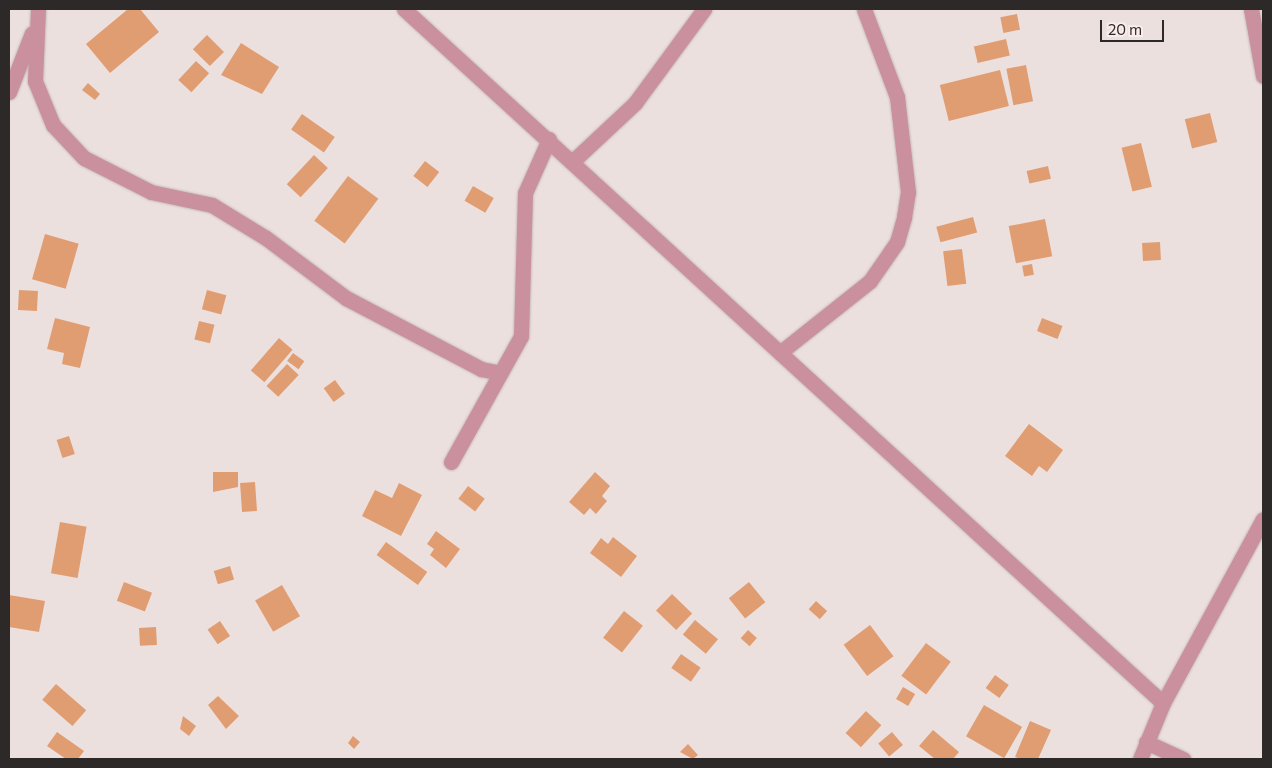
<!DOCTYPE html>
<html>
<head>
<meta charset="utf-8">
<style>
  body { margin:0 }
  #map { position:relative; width:1272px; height:768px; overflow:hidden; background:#ece0de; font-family:Commissioner,sans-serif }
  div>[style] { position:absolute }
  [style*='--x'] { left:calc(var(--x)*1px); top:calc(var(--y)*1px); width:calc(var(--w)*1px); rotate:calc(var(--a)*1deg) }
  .building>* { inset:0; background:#e19d72; transform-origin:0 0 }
  .roads { filter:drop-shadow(0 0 1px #c6bbba) drop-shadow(0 0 1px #c6bbba) }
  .street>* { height:15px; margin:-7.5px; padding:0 7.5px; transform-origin:7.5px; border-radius:7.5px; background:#ca909d }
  span { translate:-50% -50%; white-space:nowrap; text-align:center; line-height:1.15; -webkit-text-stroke:5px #f9edeb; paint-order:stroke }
  .frame { position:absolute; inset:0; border:10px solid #2d2928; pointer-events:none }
  .scale { position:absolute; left:1100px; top:20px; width:64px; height:22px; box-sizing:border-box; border:2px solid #2d2928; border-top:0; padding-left:6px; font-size:15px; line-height:18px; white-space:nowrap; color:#2d2928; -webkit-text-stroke:4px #f9edeb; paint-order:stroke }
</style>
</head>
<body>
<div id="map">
  <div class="building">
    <div style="clip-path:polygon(128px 9px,140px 9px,159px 32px,110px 73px,86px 44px)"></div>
    <div style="left:1017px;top:14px;width:16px;height:17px;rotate:79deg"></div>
    <div style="left:207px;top:35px;width:24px;height:20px;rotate:45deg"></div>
    <div style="left:1006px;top:39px;width:17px;height:33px;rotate:77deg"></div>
    <div style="clip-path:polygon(241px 43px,279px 67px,262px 94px,221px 75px)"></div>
    <div style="left:196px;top:61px;width:18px;height:26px;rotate:43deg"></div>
    <div style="left:1026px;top:65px;width:37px;height:20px;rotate:79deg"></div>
    <div style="left:1000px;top:70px;width:37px;height:62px;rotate:76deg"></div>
    <div style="clip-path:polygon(88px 83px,100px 94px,95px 100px,82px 90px)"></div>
    <div style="left:1210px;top:113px;width:30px;height:26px;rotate:76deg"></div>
    <div style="left:302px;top:114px;width:40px;height:19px;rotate:35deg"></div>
    <div style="left:1141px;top:143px;width:45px;height:20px;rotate:76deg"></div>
    <div style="left:314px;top:155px;width:19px;height:40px;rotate:43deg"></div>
    <div style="left:425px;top:161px;width:18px;height:19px;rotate:38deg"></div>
    <div style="left:1048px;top:166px;width:13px;height:22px;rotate:77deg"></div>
    <div style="left:348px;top:176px;width:38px;height:56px;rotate:37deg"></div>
    <div style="left:473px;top:186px;width:24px;height:17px;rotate:30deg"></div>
    <div style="left:973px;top:217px;width:16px;height:38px;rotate:75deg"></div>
    <div style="left:1045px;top:219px;width:38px;height:37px;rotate:79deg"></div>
    <div style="left:45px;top:234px;width:35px;height:47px;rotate:16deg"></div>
    <div style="left:1160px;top:242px;width:18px;height:18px;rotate:87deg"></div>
    <div style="left:962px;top:249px;width:35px;height:19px;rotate:83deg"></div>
    <div style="left:1032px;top:264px;width:11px;height:10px;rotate:80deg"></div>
    <div style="left:19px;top:290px;width:19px;height:20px;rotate:3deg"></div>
    <div style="left:207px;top:290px;width:20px;height:20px;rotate:15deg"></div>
    <div style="clip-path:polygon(55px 318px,90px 327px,80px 368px,62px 364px,64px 353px,47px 349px)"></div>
    <div style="left:1042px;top:318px;width:22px;height:14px;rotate:21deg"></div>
    <div style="left:199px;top:321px;width:16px;height:19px;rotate:14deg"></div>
    <div style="left:279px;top:338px;width:18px;height:43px;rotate:41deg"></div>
    <div style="left:293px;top:353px;width:14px;height:10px;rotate:36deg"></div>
    <div style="left:287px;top:364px;width:16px;height:30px;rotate:43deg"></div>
    <div style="left:335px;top:380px;width:17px;height:14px;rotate:54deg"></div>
    <div style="clip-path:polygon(1029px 424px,1063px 450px,1047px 472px,1039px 466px,1032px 476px,1005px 456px)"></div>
    <div style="left:69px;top:436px;width:19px;height:13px;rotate:72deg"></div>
    <div style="clip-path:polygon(213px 472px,238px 472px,238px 487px,213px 492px)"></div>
    <div style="clip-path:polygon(595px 472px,610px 486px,602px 496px,607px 501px,596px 514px,590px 508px,584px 515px,569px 502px)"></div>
    <div style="left:255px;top:482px;width:29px;height:15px;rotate:86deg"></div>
    <div style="clip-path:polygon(399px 483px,422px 495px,401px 536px,362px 516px,375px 490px,392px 498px)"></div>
    <div style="left:468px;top:486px;width:21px;height:16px;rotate:37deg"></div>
    <div style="left:60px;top:522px;width:27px;height:52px;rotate:10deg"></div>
    <div style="clip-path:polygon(436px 531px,460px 549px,446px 568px,430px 555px,434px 549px,427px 544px)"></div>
    <div style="clip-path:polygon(613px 537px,637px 556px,621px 577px,590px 553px,601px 538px,608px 544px)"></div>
    <div style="left:386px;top:542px;width:51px;height:16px;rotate:36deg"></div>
    <div style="left:230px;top:566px;width:14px;height:17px;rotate:73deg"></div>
    <div style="left:124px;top:582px;width:30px;height:20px;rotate:21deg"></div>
    <div style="left:749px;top:582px;width:26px;height:26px;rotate:51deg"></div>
    <div style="left:282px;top:585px;width:36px;height:31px;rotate:60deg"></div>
    <div style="left:672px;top:594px;width:28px;height:23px;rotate:44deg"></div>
    <div style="clip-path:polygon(9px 595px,45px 601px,39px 632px,9px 627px)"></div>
    <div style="left:816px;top:601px;width:15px;height:11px;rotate:42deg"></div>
    <div style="left:624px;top:611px;width:24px;height:34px;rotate:38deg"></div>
    <div style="left:695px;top:620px;width:30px;height:19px;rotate:40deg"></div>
    <div style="left:220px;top:621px;width:18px;height:15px;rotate:56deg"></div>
    <div style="left:870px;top:625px;width:39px;height:33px;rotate:53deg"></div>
    <div style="left:156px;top:627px;width:18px;height:17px;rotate:87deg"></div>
    <div style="left:748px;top:630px;width:12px;height:11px;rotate:42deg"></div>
    <div style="left:926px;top:643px;width:31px;height:41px;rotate:37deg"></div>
    <div style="left:681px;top:654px;width:24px;height:17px;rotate:35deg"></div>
    <div style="left:995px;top:675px;width:17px;height:16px;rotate:36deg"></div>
    <div style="left:56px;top:684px;width:40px;height:21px;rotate:41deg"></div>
    <div style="left:903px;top:687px;width:14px;height:14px;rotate:30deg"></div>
    <div style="clip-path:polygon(218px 696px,239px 716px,226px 729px,208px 705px)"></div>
    <div style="left:984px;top:705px;width:44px;height:36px;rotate:30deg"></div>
    <div style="left:866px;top:711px;width:21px;height:30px;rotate:43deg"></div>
    <div style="clip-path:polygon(183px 716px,196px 726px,189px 736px,180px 729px)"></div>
    <div style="clip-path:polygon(1030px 721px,1051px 730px,1038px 759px,1021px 759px,1015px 757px)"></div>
    <div style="clip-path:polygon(933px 730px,959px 752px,953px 759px,935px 759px,919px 746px)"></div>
    <div style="clip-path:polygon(57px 732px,84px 751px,78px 759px,66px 759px,47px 746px)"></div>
    <div style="left:892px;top:732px;width:17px;height:18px;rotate:50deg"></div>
    <div style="clip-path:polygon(353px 736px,360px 742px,354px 749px,348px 743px)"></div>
    <div style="clip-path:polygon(688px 744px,698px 755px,693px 759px,680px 752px)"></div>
  </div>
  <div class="roads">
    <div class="street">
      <div style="--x:38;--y:9;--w:72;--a:92.4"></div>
      <div style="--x:35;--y:81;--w:48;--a:67.8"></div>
      <div style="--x:53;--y:125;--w:45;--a:46.8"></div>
      <div style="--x:84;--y:158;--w:75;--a:26.9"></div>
      <div style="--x:151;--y:192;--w:62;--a:12"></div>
      <div style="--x:212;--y:205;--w:63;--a:31.4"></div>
      <div style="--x:266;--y:238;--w:100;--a:36.9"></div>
      <div style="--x:346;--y:298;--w:153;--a:27.7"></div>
      <div style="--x:481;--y:369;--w:20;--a:11"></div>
      <div style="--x:404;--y:9;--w:1028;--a:42.44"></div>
      <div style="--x:1251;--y:9;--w:68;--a:79.8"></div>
      <div style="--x:9;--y:92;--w:63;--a:-68.7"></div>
      <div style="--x:573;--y:161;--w:85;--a:-43.1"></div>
      <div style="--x:635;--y:103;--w:117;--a:-53.7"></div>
      <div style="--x:782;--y:351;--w:112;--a:-38.5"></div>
      <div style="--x:870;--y:281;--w:47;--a:-55.3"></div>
      <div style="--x:897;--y:242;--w:26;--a:-74"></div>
      <div style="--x:904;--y:217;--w:25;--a:-81"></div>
      <div style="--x:908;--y:192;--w:96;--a:-96.6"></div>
      <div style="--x:897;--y:97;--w:94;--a:-110.6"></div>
      <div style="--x:451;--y:462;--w:144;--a:-60.9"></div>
      <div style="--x:521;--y:336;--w:143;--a:-88.4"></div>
      <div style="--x:525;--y:193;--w:59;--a:-66"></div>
      <div style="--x:1146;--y:742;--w:41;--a:24.7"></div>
      <div style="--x:1140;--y:759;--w:61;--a:-67.7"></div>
      <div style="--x:1163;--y:703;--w:209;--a:-61.5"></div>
    </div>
  </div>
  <div class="frame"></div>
  <div class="scale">20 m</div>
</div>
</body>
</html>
